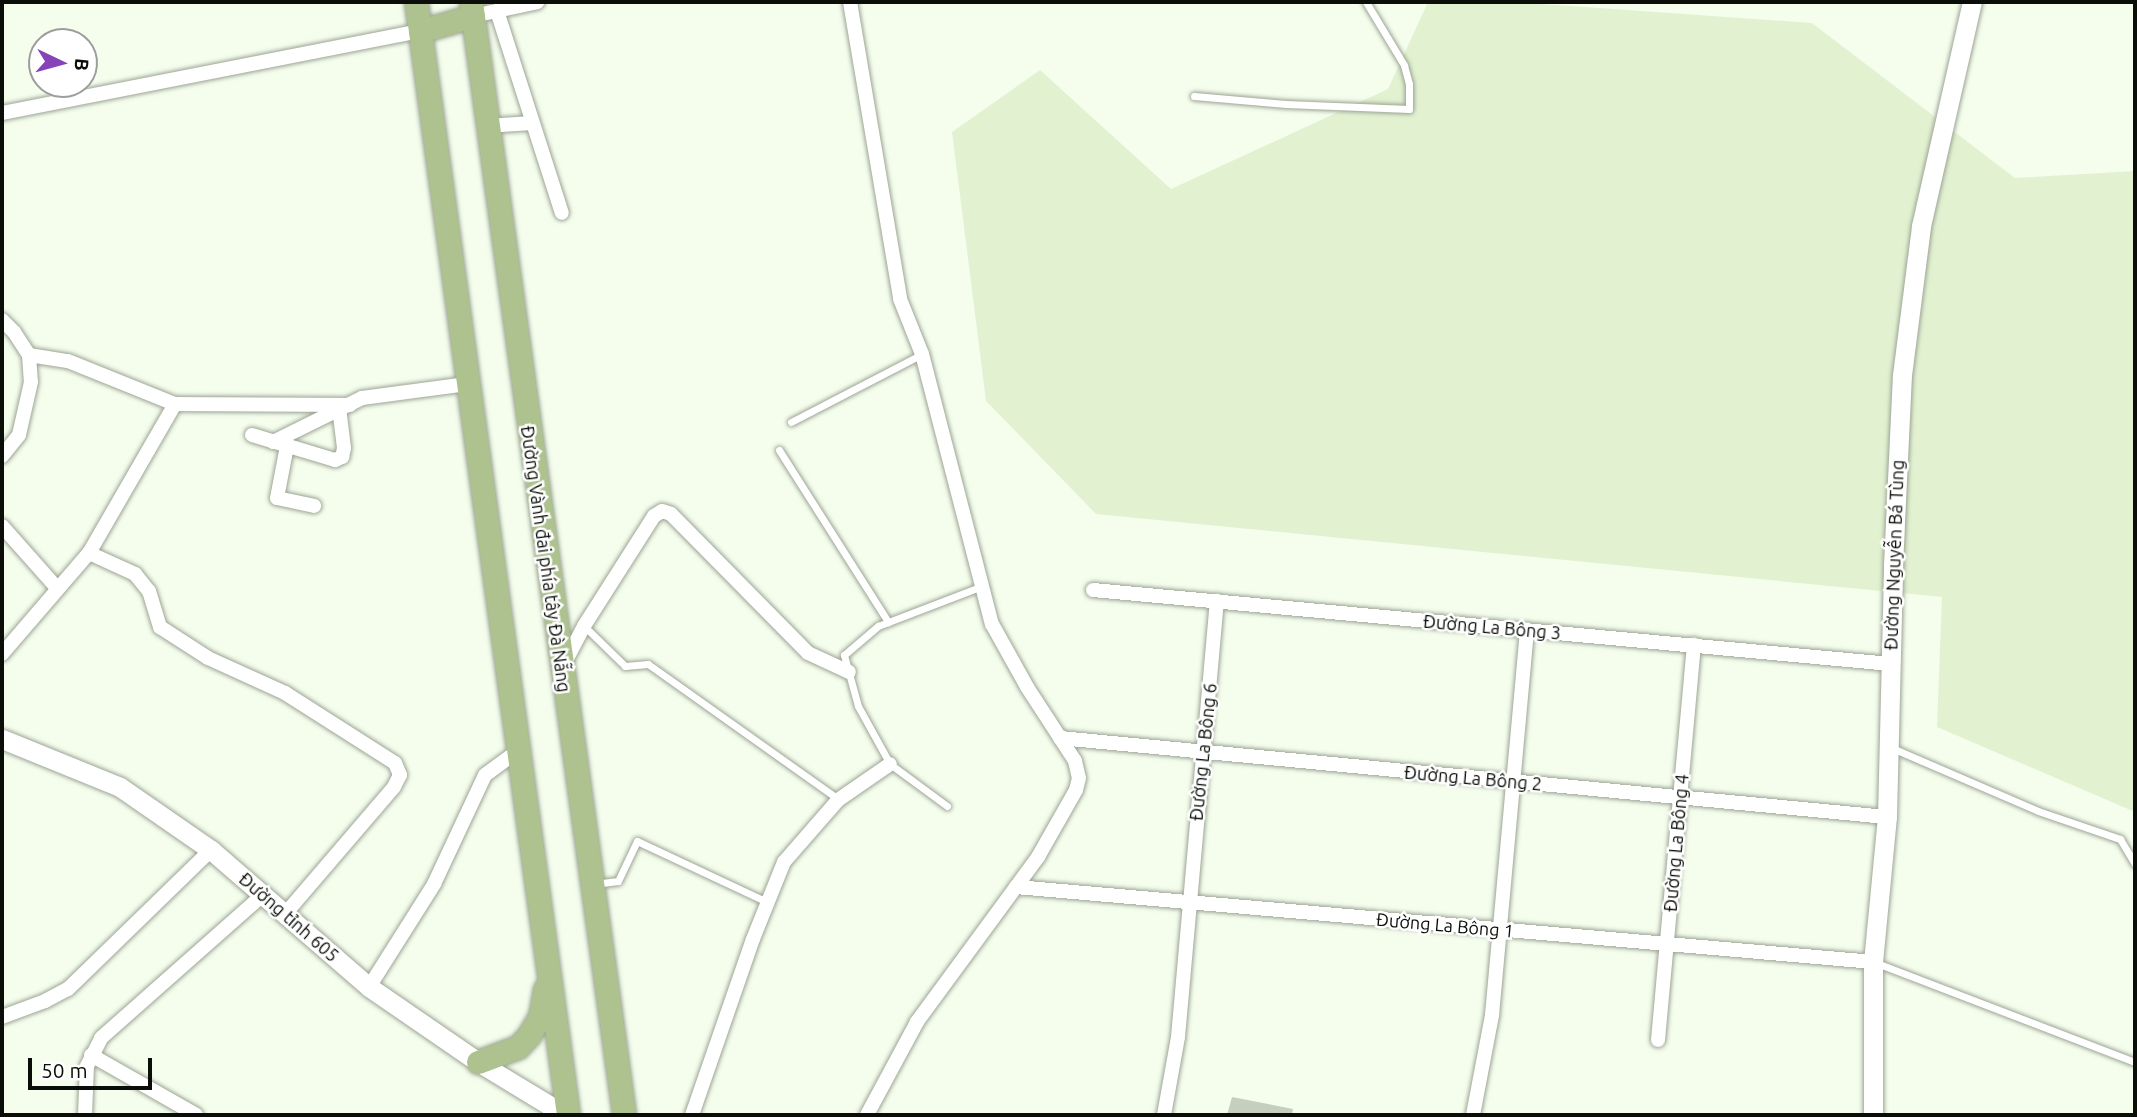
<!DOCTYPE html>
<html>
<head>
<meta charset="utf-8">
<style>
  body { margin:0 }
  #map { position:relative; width:2137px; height:1117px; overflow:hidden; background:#f5feed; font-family:Ubuntu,sans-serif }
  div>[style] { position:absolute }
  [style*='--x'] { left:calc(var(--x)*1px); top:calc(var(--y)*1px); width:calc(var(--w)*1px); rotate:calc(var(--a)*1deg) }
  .green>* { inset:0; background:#e2f2d1 }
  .building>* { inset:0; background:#c6cebe }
  .roads { filter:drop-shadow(0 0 2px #9da495) drop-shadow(0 0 2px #9da495) }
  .lane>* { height:7px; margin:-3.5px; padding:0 3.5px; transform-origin:3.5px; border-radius:3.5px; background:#fff }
  .street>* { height:14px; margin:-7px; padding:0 7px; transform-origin:7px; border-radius:7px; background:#fff }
  .secondary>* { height:19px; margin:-9.5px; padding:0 9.5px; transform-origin:9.5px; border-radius:9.5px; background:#fff }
  .primary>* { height:23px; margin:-11.5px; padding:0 11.5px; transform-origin:11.5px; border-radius:11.5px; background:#adc28f }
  span { translate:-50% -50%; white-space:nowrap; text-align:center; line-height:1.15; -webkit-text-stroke:5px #fff; paint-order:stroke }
  .street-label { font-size:18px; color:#0a0d08 }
  .frame { position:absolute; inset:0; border:4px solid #0a0d08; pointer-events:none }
  .north { position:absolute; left:28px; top:28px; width:70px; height:70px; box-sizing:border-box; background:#fff; border:2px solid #9d9e9c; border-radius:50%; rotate:95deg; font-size:19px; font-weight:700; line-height:28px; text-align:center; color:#0a0d08 }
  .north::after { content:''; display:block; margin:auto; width:24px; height:32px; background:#8744b8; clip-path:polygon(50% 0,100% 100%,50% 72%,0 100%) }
  .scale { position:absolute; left:28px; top:1058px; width:124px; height:32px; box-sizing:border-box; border:4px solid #0a0d08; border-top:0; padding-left:9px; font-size:21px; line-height:24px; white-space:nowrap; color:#0a0d08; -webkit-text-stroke:5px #fff; paint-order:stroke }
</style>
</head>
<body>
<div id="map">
  <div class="green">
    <div style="clip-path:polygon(1428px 2px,1515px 2px,1812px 23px,2015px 178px,2135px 171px,2135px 812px,1937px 727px,1942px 597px,1096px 514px,986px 401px,952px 132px,1040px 70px,1171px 189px,1388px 89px)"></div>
  </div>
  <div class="building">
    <div style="clip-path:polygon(1232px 1097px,1293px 1109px,1292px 1115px,1227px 1115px)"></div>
  </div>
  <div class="roads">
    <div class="lane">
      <div style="--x:1194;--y:96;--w:92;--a:5"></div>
      <div style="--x:1286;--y:104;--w:123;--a:2.3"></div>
      <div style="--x:1409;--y:109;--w:25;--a:-90"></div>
      <div style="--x:1409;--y:84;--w:20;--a:-105"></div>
      <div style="--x:1404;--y:65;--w:74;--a:-121.1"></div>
      <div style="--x:791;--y:422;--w:148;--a:-27.4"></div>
      <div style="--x:779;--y:450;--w:204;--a:57.6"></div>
      <div style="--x:584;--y:626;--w:57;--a:44.3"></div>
      <div style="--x:625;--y:666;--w:23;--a:-5"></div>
      <div style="--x:648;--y:664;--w:233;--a:35.4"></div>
      <div style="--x:1892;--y:748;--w:159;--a:23.3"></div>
      <div style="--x:2038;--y:811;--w:87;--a:18.9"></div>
      <div style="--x:2120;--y:839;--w:29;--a:59"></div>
      <div style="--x:947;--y:806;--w:71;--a:-143.6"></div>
      <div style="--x:890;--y:764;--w:66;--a:-118.9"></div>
      <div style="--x:858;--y:706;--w:53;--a:-105.4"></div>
      <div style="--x:844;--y:655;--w:45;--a:-40.5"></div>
      <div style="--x:878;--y:626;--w:111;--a:-21"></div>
      <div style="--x:594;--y:884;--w:24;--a:-7"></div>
      <div style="--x:618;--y:881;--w:44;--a:-64.6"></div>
      <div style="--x:637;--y:841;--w:144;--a:25.1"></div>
      <div style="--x:1874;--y:962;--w:280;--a:21"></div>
    </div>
    <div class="street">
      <div style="--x:850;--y:2;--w:301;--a:80.4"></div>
      <div style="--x:900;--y:299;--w:59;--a:68.2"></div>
      <div style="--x:922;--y:354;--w:279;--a:75.5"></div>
      <div style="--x:992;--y:624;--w:72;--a:60.9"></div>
      <div style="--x:1027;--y:687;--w:88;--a:57"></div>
      <div style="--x:1075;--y:761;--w:17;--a:77"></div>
      <div style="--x:1079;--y:778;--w:12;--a:104"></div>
      <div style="--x:1076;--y:790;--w:77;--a:119.6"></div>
      <div style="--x:1038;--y:857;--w:205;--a:126.3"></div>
      <div style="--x:917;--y:1022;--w:106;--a:118.3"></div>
      <div style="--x:497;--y:11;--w:212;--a:72.2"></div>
      <div style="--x:473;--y:16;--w:66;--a:-12.2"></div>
      <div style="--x:2;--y:113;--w:426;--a:-11.1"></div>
      <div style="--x:486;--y:126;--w:46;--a:-3.7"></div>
      <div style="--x:2;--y:320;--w:17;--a:45"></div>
      <div style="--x:14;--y:332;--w:27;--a:57"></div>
      <div style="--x:29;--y:355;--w:27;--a:86"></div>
      <div style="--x:31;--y:382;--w:54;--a:102.8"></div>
      <div style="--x:19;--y:435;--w:27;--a:129"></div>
      <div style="--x:29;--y:355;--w:39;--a:9"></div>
      <div style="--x:68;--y:361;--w:115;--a:21.9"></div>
      <div style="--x:252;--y:435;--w:87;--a:16.8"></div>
      <div style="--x:335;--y:460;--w:8;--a:-23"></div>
      <div style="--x:342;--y:457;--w:9;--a:-77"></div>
      <div style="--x:344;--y:448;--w:38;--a:-97"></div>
      <div style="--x:273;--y:442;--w:99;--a:-26.3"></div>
      <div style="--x:362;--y:398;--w:106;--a:-7.6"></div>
      <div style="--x:287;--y:446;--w:53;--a:100.9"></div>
      <div style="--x:277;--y:498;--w:38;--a:12"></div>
      <div style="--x:2;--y:526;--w:84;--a:48.4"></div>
      <div style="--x:89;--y:553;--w:51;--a:24.5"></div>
      <div style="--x:135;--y:574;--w:22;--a:51"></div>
      <div style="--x:149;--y:591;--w:38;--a:73"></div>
      <div style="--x:160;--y:627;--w:57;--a:32.9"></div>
      <div style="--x:208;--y:658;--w:85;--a:24.4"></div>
      <div style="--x:285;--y:693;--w:130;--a:32.5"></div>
      <div style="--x:395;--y:763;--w:13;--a:67"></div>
      <div style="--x:400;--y:775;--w:13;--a:117"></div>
      <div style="--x:394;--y:787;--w:166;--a:130.6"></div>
      <div style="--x:1093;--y:590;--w:800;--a:5.3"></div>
      <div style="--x:2;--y:654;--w:133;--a:-49.3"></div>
      <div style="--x:89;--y:553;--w:172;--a:-60"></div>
      <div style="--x:175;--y:404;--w:175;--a:0.3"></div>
      <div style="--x:563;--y:666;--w:45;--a:-62.3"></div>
      <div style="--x:584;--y:626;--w:130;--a:-57.5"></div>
      <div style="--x:654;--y:516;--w:9;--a:-32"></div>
      <div style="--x:662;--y:511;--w:9;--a:18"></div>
      <div style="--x:671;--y:514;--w:195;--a:45.4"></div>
      <div style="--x:808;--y:653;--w:45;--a:24.9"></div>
      <div style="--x:1060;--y:738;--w:831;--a:5.46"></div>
      <div style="--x:1016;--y:887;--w:860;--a:5"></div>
      <div style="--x:369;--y:987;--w:122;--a:-57.7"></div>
      <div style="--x:434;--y:884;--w:120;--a:-64.9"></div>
      <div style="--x:485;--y:775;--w:42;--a:-36.3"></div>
      <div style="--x:2;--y:1017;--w:46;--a:-20.4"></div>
      <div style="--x:45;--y:1001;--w:26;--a:-28"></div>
      <div style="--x:68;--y:989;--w:199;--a:-44.2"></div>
      <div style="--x:1658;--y:1040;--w:397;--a:-84.8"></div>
      <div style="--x:91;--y:1055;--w:121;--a:29.7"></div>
      <div style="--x:85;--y:1115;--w:49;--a:-87.7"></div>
      <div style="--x:87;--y:1066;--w:31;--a:-63"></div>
      <div style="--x:101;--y:1038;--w:217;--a:-41.5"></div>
      <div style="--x:692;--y:1115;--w:186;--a:-70.9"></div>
      <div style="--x:753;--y:939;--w:83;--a:-68.1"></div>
      <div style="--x:784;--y:862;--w:82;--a:-48.9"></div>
      <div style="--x:838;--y:800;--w:63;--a:-34.7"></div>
      <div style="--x:1164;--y:1115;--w:79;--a:-79.8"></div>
      <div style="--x:1178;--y:1037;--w:438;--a:-84.9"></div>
      <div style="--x:1473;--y:1115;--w:102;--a:-79.2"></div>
      <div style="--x:1492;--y:1015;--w:387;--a:-84.8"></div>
    </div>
    <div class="secondary">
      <div style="--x:2;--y:739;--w:127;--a:22.1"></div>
      <div style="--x:120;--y:787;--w:111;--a:34.7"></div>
      <div style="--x:211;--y:850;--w:209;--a:40.9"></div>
      <div style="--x:369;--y:987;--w:132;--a:34.5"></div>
      <div style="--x:478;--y:1062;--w:102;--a:31.3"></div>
      <div style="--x:1873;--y:1115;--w:153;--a:-90"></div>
      <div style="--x:1873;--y:962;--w:146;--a:-84.5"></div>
      <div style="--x:1887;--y:817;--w:252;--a:-88.6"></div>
      <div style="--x:1893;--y:565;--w:190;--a:-87.3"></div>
      <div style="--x:1902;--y:375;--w:150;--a:-82.7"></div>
      <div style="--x:1921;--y:226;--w:230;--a:-77.2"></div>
    </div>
    <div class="primary">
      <div style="--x:416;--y:2;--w:1123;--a:82.22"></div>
      <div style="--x:471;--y:2;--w:1123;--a:82.17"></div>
      <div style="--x:420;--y:31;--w:55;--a:-15.8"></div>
      <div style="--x:478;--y:1062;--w:43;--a:-20.6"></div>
      <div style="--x:518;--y:1047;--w:16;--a:-47"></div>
      <div style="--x:529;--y:1035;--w:21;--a:-59"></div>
      <div style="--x:540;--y:1017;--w:28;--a:-80"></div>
    </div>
  </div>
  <div class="street-label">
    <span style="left:1894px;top:555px;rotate:-88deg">Đường Nguyễn Bá Tùng</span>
    <span style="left:546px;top:559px;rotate:82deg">Đường Vành đai phía tây Đà Nẵng</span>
    <span style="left:1492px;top:627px;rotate:5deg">Đường La Bông 3</span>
    <span style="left:1203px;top:752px;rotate:-84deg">Đường La Bông 6</span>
    <span style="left:1473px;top:778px;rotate:5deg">Đường La Bông 2</span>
    <span style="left:1676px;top:843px;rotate:-85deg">Đường La Bông 4</span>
    <span style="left:289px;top:917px;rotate:41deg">Đường tỉnh 605</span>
    <span style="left:1445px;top:925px;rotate:5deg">Đường La Bông 1</span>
  </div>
  <div class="frame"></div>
  <div class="north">B</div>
  <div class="scale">50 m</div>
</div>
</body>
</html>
